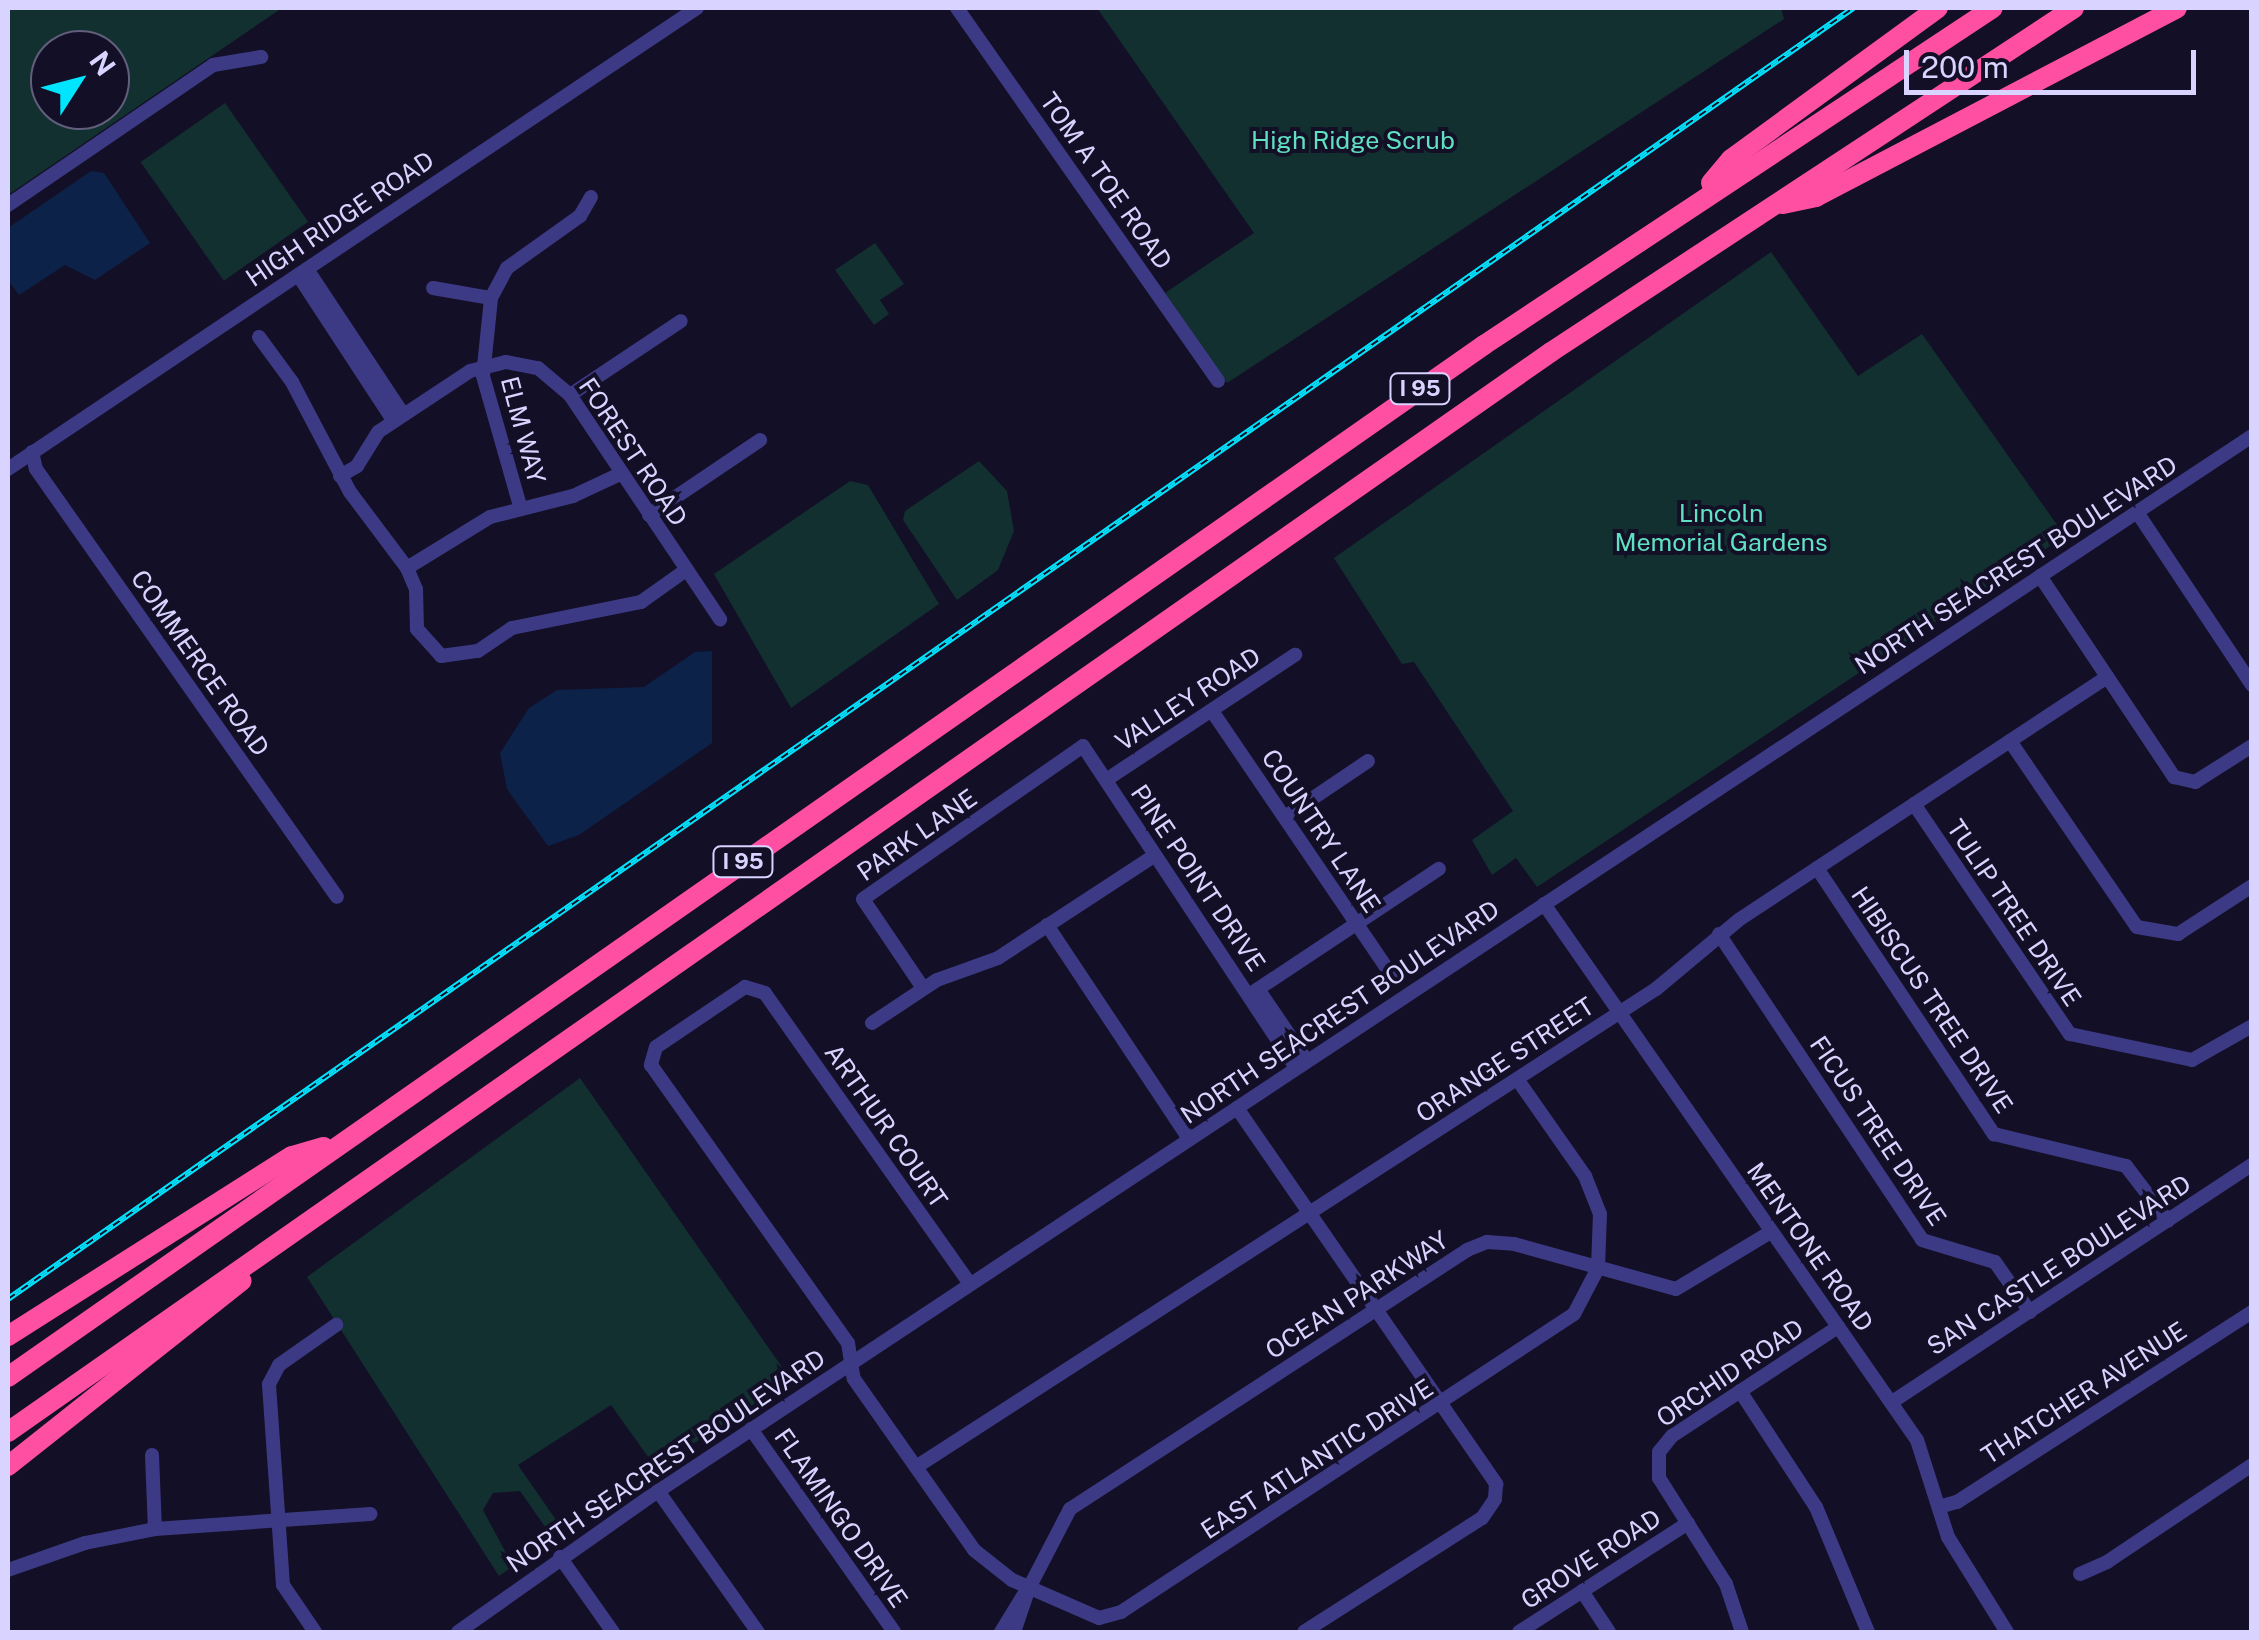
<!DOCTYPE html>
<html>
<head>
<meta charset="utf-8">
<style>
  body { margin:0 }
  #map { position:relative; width:2259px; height:1640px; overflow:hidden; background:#130f26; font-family:"Public Sans",sans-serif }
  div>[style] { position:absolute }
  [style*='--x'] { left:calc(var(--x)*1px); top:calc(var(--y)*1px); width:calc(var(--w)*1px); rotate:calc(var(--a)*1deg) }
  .green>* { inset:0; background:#12302f; transform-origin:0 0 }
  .water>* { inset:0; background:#0c2248 }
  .minor>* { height:14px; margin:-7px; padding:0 7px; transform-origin:7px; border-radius:7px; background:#3d3a85 }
  .highway>* { height:20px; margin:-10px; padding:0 10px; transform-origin:10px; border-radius:10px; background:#ff4fa3 }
  .rail>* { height:6px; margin-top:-3px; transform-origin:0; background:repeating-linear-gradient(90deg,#130f26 0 8px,#00e5ff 0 16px); box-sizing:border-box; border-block:2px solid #00e5ff }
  span { translate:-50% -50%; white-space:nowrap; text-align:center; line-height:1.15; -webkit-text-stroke:8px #130f26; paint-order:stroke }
  .shield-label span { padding:2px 8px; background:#130f26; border:2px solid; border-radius:8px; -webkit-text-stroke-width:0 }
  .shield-label { font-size:22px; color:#d9d4ff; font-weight:700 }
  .park-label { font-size:25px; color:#5fe0c0 }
  .street-label { font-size:25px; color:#d9d4ff }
  .frame { position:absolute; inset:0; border:10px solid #d9d4ff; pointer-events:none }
  .north { position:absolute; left:30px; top:30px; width:100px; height:100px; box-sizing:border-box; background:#130f26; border:2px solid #625e7d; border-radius:50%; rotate:54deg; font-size:28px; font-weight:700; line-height:40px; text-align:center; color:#d9d4ff }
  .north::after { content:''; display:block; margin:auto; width:35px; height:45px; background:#00e5ff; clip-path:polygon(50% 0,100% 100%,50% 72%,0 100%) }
  .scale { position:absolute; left:1904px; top:50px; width:292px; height:45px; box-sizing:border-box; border:5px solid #d9d4ff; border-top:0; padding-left:12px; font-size:30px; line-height:35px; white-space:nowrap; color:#d9d4ff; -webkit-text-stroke:8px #130f26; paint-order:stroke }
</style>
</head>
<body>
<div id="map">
  <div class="green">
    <div style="clip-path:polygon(evenodd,8px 8px,282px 8px,8px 195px,8px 8px,110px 50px,110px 110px,50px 110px,50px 50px,110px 50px)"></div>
    <div style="clip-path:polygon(1097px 8px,1781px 8px,1784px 19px,1227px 383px,1165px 293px,1254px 233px)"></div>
    <div style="left:225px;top:103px;width:145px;height:103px;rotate:55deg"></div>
    <div style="clip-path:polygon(875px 243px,904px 284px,880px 300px,889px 314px,874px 325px,835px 270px)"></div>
    <div style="clip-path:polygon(1771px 252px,1858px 376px,1922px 334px,2065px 536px,1537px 887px,1516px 858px,1492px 875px,1472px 840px,1513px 811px,1414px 662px,1402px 664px,1334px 558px)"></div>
    <div style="clip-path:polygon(979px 461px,1007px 491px,1014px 531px,998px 570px,957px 600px,903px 520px,905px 511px)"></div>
    <div style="clip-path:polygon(850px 481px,868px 485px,939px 604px,791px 708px,714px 574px)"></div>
    <div style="clip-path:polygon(580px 1078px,791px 1380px,656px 1468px,611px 1405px,518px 1465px,563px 1530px,548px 1531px,520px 1491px,493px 1493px,483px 1510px,513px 1566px,499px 1576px,307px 1277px)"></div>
  </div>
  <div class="water">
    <div style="clip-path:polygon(91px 171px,104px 173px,150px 243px,95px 280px,65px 265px,19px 295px,8px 280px,8px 228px)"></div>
    <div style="clip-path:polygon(712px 651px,712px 743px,579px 835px,548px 846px,507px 789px,500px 753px,529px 708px,557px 690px,644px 687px,695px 652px)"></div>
  </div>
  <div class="minor">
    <div style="--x:957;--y:8;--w:455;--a:55"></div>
    <div style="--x:8;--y:205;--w:248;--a:-34.3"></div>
    <div style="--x:213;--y:65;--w:49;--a:-9.5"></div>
    <div style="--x:307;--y:269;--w:174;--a:56.5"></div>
    <div style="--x:298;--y:275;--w:173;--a:56.8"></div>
    <div style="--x:433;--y:288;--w:59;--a:9.8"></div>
    <div style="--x:259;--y:337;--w:56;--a:53.7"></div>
    <div style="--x:292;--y:382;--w:124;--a:62.2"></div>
    <div style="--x:350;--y:492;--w:95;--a:53.1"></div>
    <div style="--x:407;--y:568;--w:23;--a:67"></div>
    <div style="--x:416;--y:589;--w:40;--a:88.6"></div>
    <div style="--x:417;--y:629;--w:36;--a:48"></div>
    <div style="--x:441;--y:656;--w:37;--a:-8"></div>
    <div style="--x:478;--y:651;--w:41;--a:-34.1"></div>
    <div style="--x:512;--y:628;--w:132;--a:-11.4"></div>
    <div style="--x:641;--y:602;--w:55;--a:-35.4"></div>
    <div style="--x:570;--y:395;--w:133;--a:-33.7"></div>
    <div style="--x:32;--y:452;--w:17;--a:77"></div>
    <div style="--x:36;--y:469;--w:523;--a:54.88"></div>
    <div style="--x:8;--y:469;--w:829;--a:-33.79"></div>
    <div style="--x:340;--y:476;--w:20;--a:-30"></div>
    <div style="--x:357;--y:466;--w:40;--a:-58"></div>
    <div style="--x:378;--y:432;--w:110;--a:-33.5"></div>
    <div style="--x:470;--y:371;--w:37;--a:-14"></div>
    <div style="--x:506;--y:362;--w:33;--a:11"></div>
    <div style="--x:538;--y:368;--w:42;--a:40.2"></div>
    <div style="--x:570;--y:395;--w:270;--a:56.2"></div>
    <div style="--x:520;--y:506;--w:135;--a:-105.9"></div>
    <div style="--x:483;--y:376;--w:78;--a:-84.1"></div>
    <div style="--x:491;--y:298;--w:34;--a:-62"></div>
    <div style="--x:507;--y:268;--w:90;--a:-35.5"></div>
    <div style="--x:580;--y:216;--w:22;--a:-60"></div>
    <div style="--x:2137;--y:512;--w:208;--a:56.4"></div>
    <div style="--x:649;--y:515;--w:134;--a:-34"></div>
    <div style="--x:407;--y:568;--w:97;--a:-31.6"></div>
    <div style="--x:490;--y:517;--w:86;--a:-14.2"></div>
    <div style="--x:573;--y:496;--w:54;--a:-25.1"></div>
    <div style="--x:2040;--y:576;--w:242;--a:56.3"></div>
    <div style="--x:2174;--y:777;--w:22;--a:13"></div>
    <div style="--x:2195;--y:782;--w:67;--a:-32.3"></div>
    <div style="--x:1212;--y:711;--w:320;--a:55.8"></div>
    <div style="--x:2010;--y:741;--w:225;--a:55.7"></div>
    <div style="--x:2137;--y:927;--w:42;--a:9.7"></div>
    <div style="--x:2178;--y:934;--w:88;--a:-33"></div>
    <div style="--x:1106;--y:780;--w:227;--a:-33.5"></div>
    <div style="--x:1914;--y:804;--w:278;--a:55.9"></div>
    <div style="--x:2070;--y:1034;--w:125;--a:12"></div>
    <div style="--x:2192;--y:1060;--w:69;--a:-29.5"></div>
    <div style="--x:1285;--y:817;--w:100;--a:-34"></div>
    <div style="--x:1817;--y:868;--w:320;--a:56.4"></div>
    <div style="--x:1994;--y:1134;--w:136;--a:13.6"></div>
    <div style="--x:2126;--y:1166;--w:69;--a:52.6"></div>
    <div style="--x:1544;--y:904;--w:653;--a:55.17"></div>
    <div style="--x:1917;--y:1440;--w:102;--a:72.3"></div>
    <div style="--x:1948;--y:1537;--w:112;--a:58.2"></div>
    <div style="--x:1047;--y:925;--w:257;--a:56.4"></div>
    <div style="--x:1719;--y:934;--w:367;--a:56.4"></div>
    <div style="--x:1922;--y:1240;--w:76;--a:16.8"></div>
    <div style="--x:1995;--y:1262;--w:61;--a:55"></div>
    <div style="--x:923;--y:988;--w:107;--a:-124"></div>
    <div style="--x:863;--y:899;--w:268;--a:-34.8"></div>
    <div style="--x:1083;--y:746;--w:386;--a:56.5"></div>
    <div style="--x:1258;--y:989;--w:87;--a:55.8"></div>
    <div style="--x:1249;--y:995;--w:228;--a:-33.6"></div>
    <div style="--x:872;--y:1023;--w:78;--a:-33.5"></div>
    <div style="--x:937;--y:980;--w:65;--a:-19.8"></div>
    <div style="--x:998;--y:958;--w:186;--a:-33.2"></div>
    <div style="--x:1237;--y:1108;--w:457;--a:55.4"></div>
    <div style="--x:1496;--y:1484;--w:15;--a:94"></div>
    <div style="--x:1495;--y:1499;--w:23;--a:124"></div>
    <div style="--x:1482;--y:1518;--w:211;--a:147.4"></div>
    <div style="--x:970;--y:1284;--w:356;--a:-125.2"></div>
    <div style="--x:765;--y:993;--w:21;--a:-163"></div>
    <div style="--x:745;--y:987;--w:107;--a:146"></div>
    <div style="--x:656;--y:1047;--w:19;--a:106"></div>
    <div style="--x:651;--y:1065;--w:341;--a:54.7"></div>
    <div style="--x:848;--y:1343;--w:36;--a:81"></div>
    <div style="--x:854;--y:1379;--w:209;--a:54.9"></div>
    <div style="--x:974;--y:1550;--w:48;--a:38.3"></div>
    <div style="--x:1012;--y:1580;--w:95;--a:23.6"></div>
    <div style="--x:1099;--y:1618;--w:23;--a:-15"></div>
    <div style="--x:1121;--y:1612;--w:542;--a:-33.34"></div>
    <div style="--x:1574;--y:1314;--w:52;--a:-62.4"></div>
    <div style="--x:1598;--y:1268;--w:54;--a:-87.9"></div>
    <div style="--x:1600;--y:1214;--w:41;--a:-111.5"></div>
    <div style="--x:1585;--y:1176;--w:118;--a:-125"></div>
    <div style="--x:1740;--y:1391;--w:139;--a:56.8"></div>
    <div style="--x:1816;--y:1507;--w:135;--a:67.4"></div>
    <div style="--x:1892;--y:1402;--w:431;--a:-33.4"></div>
    <div style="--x:751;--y:1429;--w:248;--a:54.8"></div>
    <div style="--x:152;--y:1455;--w:74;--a:87.7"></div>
    <div style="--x:916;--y:1467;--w:881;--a:-32.86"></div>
    <div style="--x:1656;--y:989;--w:109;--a:-39.8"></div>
    <div style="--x:1740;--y:919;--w:440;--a:-33.4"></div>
    <div style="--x:658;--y:1491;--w:173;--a:54.7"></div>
    <div style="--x:1939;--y:1507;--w:19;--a:-16"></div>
    <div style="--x:1957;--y:1502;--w:351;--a:-32.8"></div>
    <div style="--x:560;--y:1557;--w:92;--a:54.8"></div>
    <div style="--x:8;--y:1570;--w:82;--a:-19.3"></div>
    <div style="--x:85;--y:1543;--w:71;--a:-11.3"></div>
    <div style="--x:155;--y:1529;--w:216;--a:-4"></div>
    <div style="--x:2080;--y:1574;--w:30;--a:-24"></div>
    <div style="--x:2107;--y:1562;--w:174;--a:-33.8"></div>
    <div style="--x:1582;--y:1591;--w:49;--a:56.6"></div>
    <div style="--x:315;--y:1632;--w:57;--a:-124.2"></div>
    <div style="--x:283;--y:1585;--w:201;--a:-94"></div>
    <div style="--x:269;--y:1384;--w:21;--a:-62"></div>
    <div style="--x:279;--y:1365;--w:70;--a:-35.1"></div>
    <div style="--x:458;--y:1632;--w:232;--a:-35.2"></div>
    <div style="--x:648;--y:1498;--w:1924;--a:-33.51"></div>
    <div style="--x:1001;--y:1632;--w:52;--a:-58.5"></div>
    <div style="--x:1014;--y:1632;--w:46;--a:-71.2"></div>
    <div style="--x:1029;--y:1588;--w:89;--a:-62.6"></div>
    <div style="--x:1070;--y:1509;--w:474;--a:-33.1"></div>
    <div style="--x:1467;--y:1250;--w:22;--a:-22"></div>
    <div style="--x:1487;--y:1242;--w:27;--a:4"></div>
    <div style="--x:1514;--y:1244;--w:168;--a:15.5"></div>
    <div style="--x:1676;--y:1289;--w:111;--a:-31"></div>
    <div style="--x:1519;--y:1632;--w:201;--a:-32.8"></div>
    <div style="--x:1742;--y:1632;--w:51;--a:-108.4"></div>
    <div style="--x:1726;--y:1584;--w:125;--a:-122.3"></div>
    <div style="--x:1659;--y:1478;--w:26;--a:-90"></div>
    <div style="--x:1659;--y:1452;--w:21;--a:-51"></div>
    <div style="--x:1672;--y:1436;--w:199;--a:-33.3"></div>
  </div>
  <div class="highway">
    <div style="--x:1711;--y:183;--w:31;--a:-50"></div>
    <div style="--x:1731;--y:159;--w:256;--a:-36.1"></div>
    <div style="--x:1783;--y:204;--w:34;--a:-12"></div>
    <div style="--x:1816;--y:197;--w:407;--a:-27.6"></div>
    <div style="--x:8;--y:1336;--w:336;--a:-32.4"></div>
    <div style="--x:292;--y:1156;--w:33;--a:-16"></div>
    <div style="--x:8;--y:1377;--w:1801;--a:-34.96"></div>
    <div style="--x:1484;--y:345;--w:610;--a:-33.51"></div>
    <div style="--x:8;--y:1432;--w:1883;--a:-34.99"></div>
    <div style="--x:1551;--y:352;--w:626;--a:-33.33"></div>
    <div style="--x:8;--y:1466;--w:298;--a:-38.4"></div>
  </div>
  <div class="rail">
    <div style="--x:8;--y:1299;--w:2252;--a:-34.98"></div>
  </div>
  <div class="shield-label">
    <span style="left:1420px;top:389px">I 95</span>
    <span style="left:743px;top:862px">I 95</span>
  </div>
  <div class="park-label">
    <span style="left:1353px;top:140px">High Ridge Scrub</span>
    <span style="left:1721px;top:528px">Lincoln<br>Memorial Gardens</span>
  </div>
  <div class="street-label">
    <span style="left:1106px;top:181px;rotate:55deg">TOM A TOE ROAD</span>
    <span style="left:340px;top:219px;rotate:-34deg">HIGH RIDGE ROAD</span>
    <span style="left:523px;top:430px;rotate:75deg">ELM WAY</span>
    <span style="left:633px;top:452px;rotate:56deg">FOREST ROAD</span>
    <span style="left:2016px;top:565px;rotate:-33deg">NORTH SEACREST BOULEVARD</span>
    <span style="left:200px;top:663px;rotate:55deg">COMMERCE ROAD</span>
    <span style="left:1188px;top:699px;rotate:-33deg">VALLEY ROAD</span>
    <span style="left:1321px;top:831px;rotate:56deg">COUNTRY LANE</span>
    <span style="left:917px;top:835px;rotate:-35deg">PARK LANE</span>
    <span style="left:1198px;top:878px;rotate:56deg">PINE POINT DRIVE</span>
    <span style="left:2014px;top:913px;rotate:56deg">TULIP TREE DRIVE</span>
    <span style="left:1932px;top:1000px;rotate:56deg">HIBISCUS TREE DRIVE</span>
    <span style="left:1340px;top:1012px;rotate:-34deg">NORTH SEACREST BOULEVARD</span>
    <span style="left:1505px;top:1060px;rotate:-33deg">ORANGE STREET</span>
    <span style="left:886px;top:1126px;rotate:55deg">ARTHUR COURT</span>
    <span style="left:1878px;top:1131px;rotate:56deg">FICUS TREE DRIVE</span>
    <span style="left:1810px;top:1247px;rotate:55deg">MENTONE ROAD</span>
    <span style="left:2059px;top:1265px;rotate:-33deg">SAN CASTLE BOULEVARD</span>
    <span style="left:1357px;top:1295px;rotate:-33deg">OCEAN PARKWAY</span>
    <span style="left:1730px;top:1373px;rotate:-34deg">ORCHID ROAD</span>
    <span style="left:2084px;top:1393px;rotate:-33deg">THATCHER AVENUE</span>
    <span style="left:1317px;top:1459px;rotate:-33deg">EAST ATLANTIC DRIVE</span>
    <span style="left:666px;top:1461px;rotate:-34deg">NORTH SEACREST BOULEVARD</span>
    <span style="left:841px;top:1518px;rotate:55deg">FLAMINGO DRIVE</span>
    <span style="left:1591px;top:1559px;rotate:-33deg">GROVE ROAD</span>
  </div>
  <div class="frame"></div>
  <div class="north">N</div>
  <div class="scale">200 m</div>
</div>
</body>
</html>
